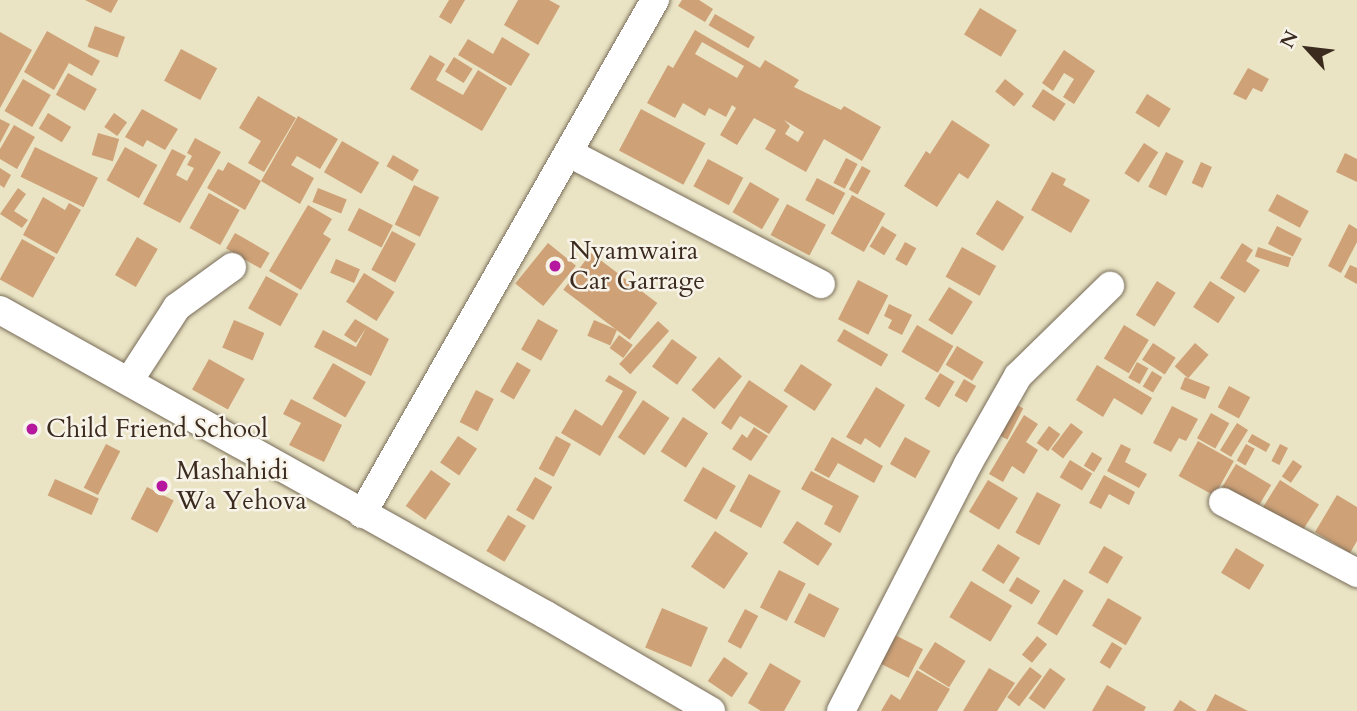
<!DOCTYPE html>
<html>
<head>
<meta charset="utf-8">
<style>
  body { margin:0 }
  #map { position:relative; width:1357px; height:711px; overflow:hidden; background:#eae4c4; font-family:Cardo,serif }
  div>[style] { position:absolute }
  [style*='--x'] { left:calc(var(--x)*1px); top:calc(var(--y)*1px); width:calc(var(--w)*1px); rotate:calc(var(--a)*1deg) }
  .building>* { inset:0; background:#cea177; transform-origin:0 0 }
  .roads { filter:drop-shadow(0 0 2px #786b58) drop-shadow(0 0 2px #786b58) }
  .street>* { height:28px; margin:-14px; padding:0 14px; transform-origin:14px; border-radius:14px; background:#fff }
  .dots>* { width:19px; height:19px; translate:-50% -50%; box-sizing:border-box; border:4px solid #f7f3e8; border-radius:50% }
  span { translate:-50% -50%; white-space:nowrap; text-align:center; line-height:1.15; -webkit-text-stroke:5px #f7f3e8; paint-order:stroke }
  .poi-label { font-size:26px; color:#3b2a1e }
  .left { translate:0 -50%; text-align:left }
  .north { position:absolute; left:1273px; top:14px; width:70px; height:70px; -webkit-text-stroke:5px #f7f3e8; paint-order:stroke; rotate:297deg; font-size:19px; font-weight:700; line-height:28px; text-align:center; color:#3b2a1e }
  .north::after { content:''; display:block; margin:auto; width:24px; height:32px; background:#3b2a1e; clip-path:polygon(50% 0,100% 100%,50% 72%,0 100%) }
</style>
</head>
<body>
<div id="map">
  <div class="building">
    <div style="clip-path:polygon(85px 0,118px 0,111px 13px)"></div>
    <div style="clip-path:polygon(449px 0,465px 0,451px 24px,439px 17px)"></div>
    <div style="clip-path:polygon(518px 0,549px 0,560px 6px,538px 45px,504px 25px)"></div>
    <div style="clip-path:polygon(682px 0,699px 0,713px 9px,705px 22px,678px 6px)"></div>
    <div style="left:980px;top:8px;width:43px;height:31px;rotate:31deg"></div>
    <div style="left:715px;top:14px;width:46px;height:13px;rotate:30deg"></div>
    <div style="left:95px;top:26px;width:32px;height:22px;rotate:20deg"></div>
    <div style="clip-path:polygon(evenodd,695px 30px,760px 68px,765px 60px,799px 80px,794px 87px,841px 110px,844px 106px,881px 127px,862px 161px,824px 139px,806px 172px,765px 149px,776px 130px,754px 118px,737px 145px,720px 135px,736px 108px,732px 105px,726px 117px,709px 108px,705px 116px,683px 103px,675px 118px,647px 103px,668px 65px,673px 68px,695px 30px,702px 42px,744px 66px,737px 78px,695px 54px,702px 42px,695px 30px,784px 120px,804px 132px,798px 142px,785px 134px,790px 126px,784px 120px)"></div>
    <div style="clip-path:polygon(47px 31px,100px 61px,92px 76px,69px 63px,54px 90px,24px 72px)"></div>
    <div style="clip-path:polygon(0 32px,32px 50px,0 108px)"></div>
    <div style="clip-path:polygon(502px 37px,530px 54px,511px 86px,458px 55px,468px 39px,493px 54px)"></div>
    <div style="left:181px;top:49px;width:41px;height:36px;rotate:28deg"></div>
    <div style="clip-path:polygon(1064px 50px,1095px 71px,1074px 104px,1063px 97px,1074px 79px,1064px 73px,1053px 91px,1042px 83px)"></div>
    <div style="clip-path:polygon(430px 55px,445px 64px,436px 80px,463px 95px,478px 70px,507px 88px,482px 131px,410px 89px)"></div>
    <div style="left:454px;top:57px;width:22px;height:17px;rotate:32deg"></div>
    <div style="clip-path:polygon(1248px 68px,1269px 79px,1262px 92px,1253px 88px,1246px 100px,1233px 94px)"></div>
    <div style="left:68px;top:73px;width:33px;height:25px;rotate:29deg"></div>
    <div style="left:23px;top:79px;width:32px;height:37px;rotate:30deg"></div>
    <div style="left:1005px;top:79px;width:24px;height:16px;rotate:38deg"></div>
    <div style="left:1043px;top:89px;width:27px;height:21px;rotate:33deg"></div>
    <div style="left:1147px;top:94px;width:28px;height:22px;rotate:32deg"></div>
    <div style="clip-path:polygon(258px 96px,296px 118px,264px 172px,248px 163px,261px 141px,239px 128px)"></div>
    <div style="clip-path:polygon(142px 109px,178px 129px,165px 150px,147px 140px,143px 147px,125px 137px)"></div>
    <div style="left:641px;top:109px;width:73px;height:47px;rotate:28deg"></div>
    <div style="left:48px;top:113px;width:27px;height:18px;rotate:31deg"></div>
    <div style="left:114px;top:113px;width:16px;height:17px;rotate:35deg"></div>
    <div style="clip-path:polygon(298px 116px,338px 139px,320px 169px,297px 156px,291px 165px,314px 178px,300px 204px,261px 181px)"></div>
    <div style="clip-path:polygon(0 119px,10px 124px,0 143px)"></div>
    <div style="clip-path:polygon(952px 120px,990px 145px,968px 179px,959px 173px,937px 207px,904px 186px,926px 151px,930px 154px)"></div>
    <div style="clip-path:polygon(14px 125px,35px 137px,17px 169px,0 159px,0 149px)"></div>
    <div style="left:98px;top:133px;width:22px;height:23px;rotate:16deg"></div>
    <div style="clip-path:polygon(195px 138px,221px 152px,180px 223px,143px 204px,172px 149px,186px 156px,176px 175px,187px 181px,194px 168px,187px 165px,192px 156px,187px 153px)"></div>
    <div style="left:342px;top:141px;width:43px;height:36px;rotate:30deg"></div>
    <div style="left:1144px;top:143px;width:17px;height:36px;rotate:33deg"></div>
    <div style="left:35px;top:147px;width:70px;height:33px;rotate:26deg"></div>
    <div style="left:125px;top:147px;width:37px;height:38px;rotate:29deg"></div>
    <div style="left:1166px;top:152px;width:20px;height:39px;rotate:27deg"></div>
    <div style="clip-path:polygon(1345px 153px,1357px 159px,1357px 182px,1336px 172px)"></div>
    <div style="left:393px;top:155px;width:30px;height:13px;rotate:30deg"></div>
    <div style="left:846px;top:158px;width:13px;height:28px;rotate:27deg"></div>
    <div style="left:708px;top:159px;width:40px;height:31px;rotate:28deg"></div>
    <div style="clip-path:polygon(228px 162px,261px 181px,245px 210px,207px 188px,218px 169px,223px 171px)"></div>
    <div style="left:1201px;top:162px;width:12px;height:23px;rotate:24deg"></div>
    <div style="left:862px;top:166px;width:10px;height:27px;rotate:29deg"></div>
    <div style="clip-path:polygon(0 168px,11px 175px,4px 188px,0 185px)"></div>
    <div style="clip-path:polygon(1052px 172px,1066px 179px,1063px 185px,1090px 200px,1071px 233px,1031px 210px)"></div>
    <div style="left:817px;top:178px;width:32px;height:25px;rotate:28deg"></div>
    <div style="left:750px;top:182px;width:34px;height:35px;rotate:30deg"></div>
    <div style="left:414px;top:185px;width:28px;height:44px;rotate:26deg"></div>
    <div style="clip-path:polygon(18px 188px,26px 194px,14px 211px,28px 220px,22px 228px,0 214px)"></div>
    <div style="left:318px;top:188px;width:31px;height:15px;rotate:22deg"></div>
    <div style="left:209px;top:193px;width:35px;height:40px;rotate:29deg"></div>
    <div style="left:1277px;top:194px;width:36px;height:19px;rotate:28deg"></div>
    <div style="left:852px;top:195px;width:38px;height:44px;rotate:29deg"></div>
    <div style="clip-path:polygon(43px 197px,65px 210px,69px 203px,81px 210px,57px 254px,23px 235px)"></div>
    <div style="left:997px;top:200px;width:32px;height:40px;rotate:32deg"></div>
    <div style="left:787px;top:204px;width:44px;height:35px;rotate:28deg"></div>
    <div style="clip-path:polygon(308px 205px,332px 219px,323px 234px,331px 239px,301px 290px,269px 271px)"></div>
    <div style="left:359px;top:208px;width:38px;height:25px;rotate:27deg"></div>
    <div style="clip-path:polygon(1349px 224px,1357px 229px,1357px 242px,1341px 273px,1328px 266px)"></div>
    <div style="left:882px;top:226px;width:17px;height:24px;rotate:31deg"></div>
    <div style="left:1277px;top:226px;width:28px;height:20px;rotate:27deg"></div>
    <div style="left:392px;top:231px;width:27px;height:44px;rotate:28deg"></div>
    <div style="left:235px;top:233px;width:40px;height:18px;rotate:30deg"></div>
    <div style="left:137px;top:237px;width:24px;height:44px;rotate:30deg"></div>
    <div style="left:22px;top:239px;width:38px;height:46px;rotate:29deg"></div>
    <div style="left:905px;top:242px;width:13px;height:20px;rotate:29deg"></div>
    <div style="left:548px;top:243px;width:36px;height:52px;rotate:39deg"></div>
    <div style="clip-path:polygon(1242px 243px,1253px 250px,1246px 261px,1260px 270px,1245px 293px,1220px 278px)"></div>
    <div style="left:962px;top:247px;width:39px;height:34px;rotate:29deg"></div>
    <div style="left:1258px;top:247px;width:35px;height:10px;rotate:18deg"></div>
    <div style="left:591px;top:253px;width:83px;height:46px;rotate:37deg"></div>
    <div style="left:336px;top:259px;width:26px;height:15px;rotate:23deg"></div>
    <div style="clip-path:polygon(1350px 265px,1357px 268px,1357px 284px,1344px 277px)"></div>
    <div style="left:364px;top:273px;width:36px;height:34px;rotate:32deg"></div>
    <div style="left:266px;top:276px;width:37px;height:37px;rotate:29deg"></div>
    <div style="left:858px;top:280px;width:34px;height:44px;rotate:27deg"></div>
    <div style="left:1157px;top:281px;width:22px;height:40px;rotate:32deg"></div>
    <div style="left:1210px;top:281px;width:30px;height:31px;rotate:33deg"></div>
    <div style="left:949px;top:287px;width:28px;height:39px;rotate:32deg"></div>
    <div style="clip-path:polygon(889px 304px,912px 315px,902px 335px,888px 328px,892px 320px,884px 316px)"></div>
    <div style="clip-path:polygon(355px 319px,389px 339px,371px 376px,314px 347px,323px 330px,356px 347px,366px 328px,356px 343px,344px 335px)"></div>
    <div style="left:538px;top:319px;width:23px;height:35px;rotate:29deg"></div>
    <div style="left:234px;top:320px;width:33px;height:30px;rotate:23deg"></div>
    <div style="left:594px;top:320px;width:25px;height:17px;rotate:23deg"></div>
    <div style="left:658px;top:321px;width:15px;height:58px;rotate:42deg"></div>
    <div style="left:917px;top:325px;width:42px;height:31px;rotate:30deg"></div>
    <div style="left:1124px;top:325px;width:29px;height:39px;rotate:31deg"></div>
    <div style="left:844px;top:329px;width:51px;height:14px;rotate:30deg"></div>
    <div style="left:619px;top:335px;width:17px;height:16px;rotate:36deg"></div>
    <div style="left:672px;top:339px;width:31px;height:34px;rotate:36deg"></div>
    <div style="left:1153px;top:343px;width:27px;height:20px;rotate:33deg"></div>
    <div style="left:1195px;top:343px;width:18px;height:31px;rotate:41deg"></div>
    <div style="left:957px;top:346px;width:31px;height:22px;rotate:31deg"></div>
    <div style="left:719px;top:357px;width:30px;height:43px;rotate:40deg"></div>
    <div style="left:209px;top:359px;width:41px;height:35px;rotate:29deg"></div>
    <div style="left:517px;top:362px;width:16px;height:34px;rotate:30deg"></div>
    <div style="left:1137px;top:362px;width:13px;height:18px;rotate:29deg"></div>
    <div style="left:333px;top:363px;width:38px;height:41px;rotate:30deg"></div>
    <div style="left:801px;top:364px;width:37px;height:32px;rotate:33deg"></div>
    <div style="clip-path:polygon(1097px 365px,1152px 398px,1142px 415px,1114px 398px,1103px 417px,1076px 400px)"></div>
    <div style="left:1152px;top:371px;width:12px;height:18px;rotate:31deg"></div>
    <div style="left:940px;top:373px;width:17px;height:30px;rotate:31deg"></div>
    <div style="clip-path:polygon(609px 375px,637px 392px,600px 456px,561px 433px,575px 409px,602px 426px,623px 391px,605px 381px)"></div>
    <div style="left:1185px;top:377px;width:27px;height:13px;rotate:22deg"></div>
    <div style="left:964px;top:379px;width:14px;height:19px;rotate:30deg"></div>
    <div style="clip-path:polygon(749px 380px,788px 406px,769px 434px,740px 416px,731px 430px,721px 423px)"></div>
    <div style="left:1229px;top:386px;width:24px;height:24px;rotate:28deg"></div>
    <div style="clip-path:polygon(876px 387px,905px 405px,880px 448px,865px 438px,861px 445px,846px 437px)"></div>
    <div style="left:476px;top:390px;width:20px;height:36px;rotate:27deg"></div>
    <div style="clip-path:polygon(291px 399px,342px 425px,324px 462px,289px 445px,301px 423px,283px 414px)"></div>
    <div style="left:643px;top:400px;width:32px;height:45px;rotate:34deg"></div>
    <div style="left:1009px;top:401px;width:16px;height:35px;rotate:27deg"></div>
    <div style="clip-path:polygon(1172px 406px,1198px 419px,1186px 441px,1179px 438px,1171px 452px,1153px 443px)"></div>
    <div style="left:1211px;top:413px;width:21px;height:29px;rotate:29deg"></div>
    <div style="clip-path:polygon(1024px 415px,1038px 424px,1026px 442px,1038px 450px,1024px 474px,1012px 466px,1003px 482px,989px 474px)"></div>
    <div style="left:683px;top:417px;width:30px;height:41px;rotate:33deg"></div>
    <div style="left:1071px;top:423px;width:15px;height:33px;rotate:37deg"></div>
    <div style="left:1237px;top:423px;width:13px;height:32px;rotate:32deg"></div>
    <div style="left:1049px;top:426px;width:14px;height:21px;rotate:36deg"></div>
    <div style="clip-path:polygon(754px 427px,768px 436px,751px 461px,732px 449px,742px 434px,747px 438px)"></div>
    <div style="left:1252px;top:434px;width:21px;height:9px;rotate:29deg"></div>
    <div style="left:458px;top:436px;width:23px;height:32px;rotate:34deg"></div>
    <div style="left:556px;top:436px;width:17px;height:37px;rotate:28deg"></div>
    <div style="clip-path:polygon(832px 437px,883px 466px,874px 483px,838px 463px,829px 478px,814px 470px)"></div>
    <div style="left:905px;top:437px;width:29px;height:31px;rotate:29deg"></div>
    <div style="left:1198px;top:441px;width:41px;height:40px;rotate:29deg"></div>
    <div style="left:106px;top:444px;width:16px;height:49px;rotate:27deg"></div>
    <div style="clip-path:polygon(1121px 444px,1131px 449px,1125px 462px,1147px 474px,1139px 488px,1107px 471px)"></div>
    <div style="left:1246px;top:444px;width:10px;height:19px;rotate:29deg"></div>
    <div style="left:1280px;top:444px;width:9px;height:19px;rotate:27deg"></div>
    <div style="left:1092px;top:452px;width:12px;height:16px;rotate:31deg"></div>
    <div style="left:1070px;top:460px;width:26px;height:20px;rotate:31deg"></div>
    <div style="left:1293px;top:460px;width:11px;height:20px;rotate:34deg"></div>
    <div style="left:1236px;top:464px;width:41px;height:30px;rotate:31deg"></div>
    <div style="left:703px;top:467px;width:38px;height:39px;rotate:30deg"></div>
    <div style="left:431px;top:470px;width:24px;height:44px;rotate:35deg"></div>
    <div style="clip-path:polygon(811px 471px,859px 496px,840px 533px,824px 524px,833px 506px,801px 489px)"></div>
    <div style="left:749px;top:474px;width:36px;height:42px;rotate:28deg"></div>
    <div style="clip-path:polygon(1104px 475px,1135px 492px,1129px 505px,1109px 494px,1101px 509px,1089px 503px)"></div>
    <div style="left:535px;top:477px;width:20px;height:38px;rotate:30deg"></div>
    <div style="left:55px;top:479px;width:48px;height:18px;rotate:24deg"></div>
    <div style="left:988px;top:480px;width:35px;height:37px;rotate:31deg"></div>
    <div style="left:1280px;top:480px;width:46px;height:38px;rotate:32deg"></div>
    <div style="left:147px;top:487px;width:30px;height:36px;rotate:27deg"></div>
    <div style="left:1037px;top:492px;width:27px;height:46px;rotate:28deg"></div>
    <div style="clip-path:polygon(1337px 495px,1357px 507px,1357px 541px,1350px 553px,1315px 532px)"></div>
    <div style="left:508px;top:515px;width:21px;height:42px;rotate:31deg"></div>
    <div style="left:797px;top:521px;width:42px;height:26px;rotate:33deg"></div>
    <div style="left:715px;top:531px;width:40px;height:43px;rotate:34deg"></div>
    <div style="left:998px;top:544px;width:26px;height:31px;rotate:32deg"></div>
    <div style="left:1104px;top:546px;width:22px;height:31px;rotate:30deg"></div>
    <div style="left:1236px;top:548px;width:33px;height:29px;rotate:31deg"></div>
    <div style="left:779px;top:570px;width:30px;height:42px;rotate:27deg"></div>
    <div style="left:1017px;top:577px;width:27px;height:16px;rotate:31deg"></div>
    <div style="left:1064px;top:579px;width:23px;height:52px;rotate:31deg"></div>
    <div style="left:971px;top:581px;width:48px;height:42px;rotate:31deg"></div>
    <div style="left:809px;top:593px;width:34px;height:33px;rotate:27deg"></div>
    <div style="left:1108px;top:598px;width:39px;height:32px;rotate:30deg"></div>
    <div style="left:662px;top:608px;width:50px;height:43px;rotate:23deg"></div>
    <div style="left:745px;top:609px;width:15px;height:37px;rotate:28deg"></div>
    <div style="left:891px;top:633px;width:36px;height:32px;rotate:27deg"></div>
    <div style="left:1037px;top:636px;width:13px;height:24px;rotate:39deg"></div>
    <div style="left:935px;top:642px;width:36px;height:31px;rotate:32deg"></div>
    <div style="left:1112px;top:642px;width:12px;height:24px;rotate:31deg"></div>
    <div style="left:724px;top:657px;width:29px;height:29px;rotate:34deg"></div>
    <div style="clip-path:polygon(770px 663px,801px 681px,784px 711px,761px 711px,748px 703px)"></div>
    <div style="left:1030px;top:667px;width:15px;height:38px;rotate:37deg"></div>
    <div style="clip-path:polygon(989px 668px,1015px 683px,997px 711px,963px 711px)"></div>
    <div style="left:1050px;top:668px;width:19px;height:37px;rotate:35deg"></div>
    <div style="clip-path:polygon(917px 670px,950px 689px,937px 711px,881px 711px,891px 694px,900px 700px)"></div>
    <div style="clip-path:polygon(1107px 685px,1146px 707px,1144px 711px,1092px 711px)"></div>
    <div style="clip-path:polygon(1215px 694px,1248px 711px,1206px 711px)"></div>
    <div style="clip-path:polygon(1180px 700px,1197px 711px,1173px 711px)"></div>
  </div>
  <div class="roads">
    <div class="street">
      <div style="--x:569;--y:153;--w:284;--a:27.5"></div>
      <div style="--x:0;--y:310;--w:625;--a:29.19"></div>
      <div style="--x:546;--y:615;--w:191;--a:30.2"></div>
      <div style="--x:129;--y:381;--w:88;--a:-57"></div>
      <div style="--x:177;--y:307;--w:68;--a:-36"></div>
      <div style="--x:1223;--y:502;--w:152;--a:27.9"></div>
      <div style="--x:362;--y:514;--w:592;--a:-60.32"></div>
      <div style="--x:841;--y:711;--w:278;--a:-62.8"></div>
      <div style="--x:968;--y:464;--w:101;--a:-60.4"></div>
      <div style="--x:1018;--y:376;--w:129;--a:-44.4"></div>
    </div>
  </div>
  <div class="dots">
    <div style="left:555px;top:266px;background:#b5179e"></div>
    <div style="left:32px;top:429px;background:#b5179e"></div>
    <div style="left:162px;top:486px;background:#b5179e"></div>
  </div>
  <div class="poi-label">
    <span class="left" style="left:569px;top:266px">Nyamwaira<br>Car Garrage</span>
    <span class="left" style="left:46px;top:429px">Child Friend School</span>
    <span class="left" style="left:176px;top:486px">Mashahidi<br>Wa Yehova</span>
  </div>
  <div class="north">N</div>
</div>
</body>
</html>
